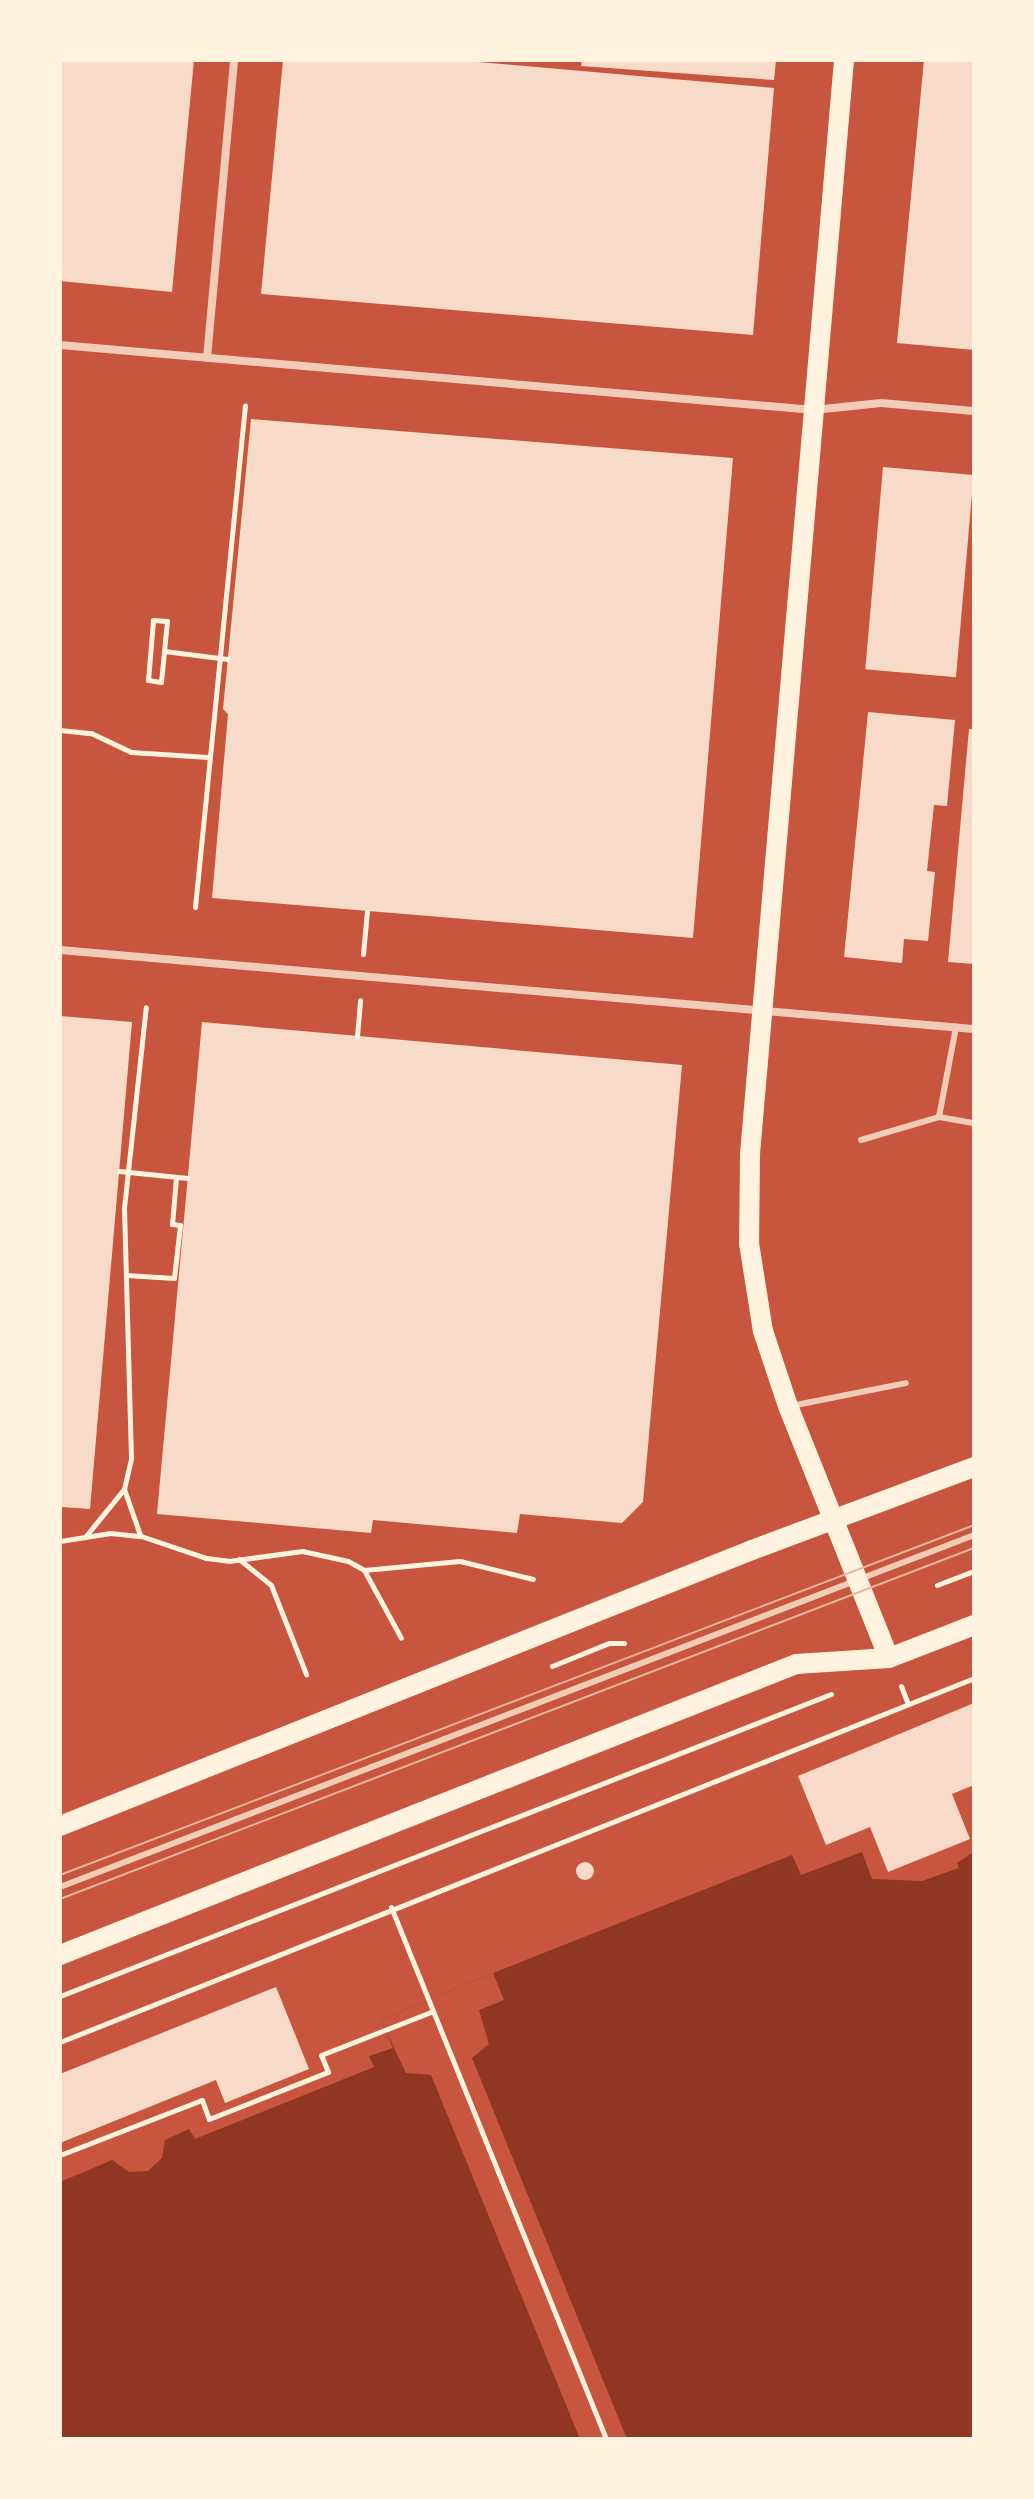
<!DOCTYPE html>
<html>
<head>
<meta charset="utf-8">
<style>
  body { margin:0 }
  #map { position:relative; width:1034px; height:2499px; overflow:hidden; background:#c8553d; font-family:Merriweather,serif }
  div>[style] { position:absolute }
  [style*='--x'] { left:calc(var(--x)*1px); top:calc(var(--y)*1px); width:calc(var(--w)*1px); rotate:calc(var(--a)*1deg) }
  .water>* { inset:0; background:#8f3625 }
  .pier>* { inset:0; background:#c8553d }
  .building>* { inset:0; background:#f7dbc8; transform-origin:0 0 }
  .round { border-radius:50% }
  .path>* { height:5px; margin:-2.5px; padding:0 2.5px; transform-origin:2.5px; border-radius:2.5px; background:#fff3e0 }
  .service>* { height:6px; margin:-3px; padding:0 3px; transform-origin:3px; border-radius:3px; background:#f1ccb7 }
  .minor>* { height:8px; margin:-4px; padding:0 4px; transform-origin:4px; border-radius:4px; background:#f1ccb7 }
  .primary>* { height:20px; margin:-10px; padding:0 10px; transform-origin:10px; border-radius:10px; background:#fff3e0 }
  .tram>* { height:2px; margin:-1px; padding:0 1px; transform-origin:1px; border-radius:1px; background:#e9b49f }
  span { translate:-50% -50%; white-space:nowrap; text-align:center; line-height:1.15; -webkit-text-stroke:8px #fff3e0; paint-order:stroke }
  .frame { position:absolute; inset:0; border:62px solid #fff3e0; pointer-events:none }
</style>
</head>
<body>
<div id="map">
  <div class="water">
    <div style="clip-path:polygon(862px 1852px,872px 1879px,922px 1881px,959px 1868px,957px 1863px,974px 1852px,974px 2439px,60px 2439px,60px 2182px,112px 2160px,129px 2172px,148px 2171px,162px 2158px,165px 2140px,189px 2129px,195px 2139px,374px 2067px,369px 2056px,393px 2048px,381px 2020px,493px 1973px,792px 1855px,801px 1875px)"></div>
  </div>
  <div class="pier">
    <div style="clip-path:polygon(493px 1973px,504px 2000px,479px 2010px,489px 2044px,472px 2058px,627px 2439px,580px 2439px,431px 2075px,406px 2073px,381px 2020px)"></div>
  </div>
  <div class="building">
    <div style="clip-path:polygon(60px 60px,194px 60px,172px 292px,60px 281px)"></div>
    <div style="clip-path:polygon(283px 60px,456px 60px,774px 88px,753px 335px,261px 294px)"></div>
    <div style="clip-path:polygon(582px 60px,776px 60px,774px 80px,581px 66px)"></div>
    <div style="clip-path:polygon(924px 60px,974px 60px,974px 350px,897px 343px)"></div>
    <div style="clip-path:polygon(251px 419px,733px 458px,693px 938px,212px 898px,228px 714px,223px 709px)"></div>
    <div style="left:883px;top:467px;width:91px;height:203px;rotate:5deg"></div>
    <div style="clip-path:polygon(868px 712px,955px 720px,947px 806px,934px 805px,927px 871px,935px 872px,928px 941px,904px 939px,902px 963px,844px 957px)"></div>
    <div style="clip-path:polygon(969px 729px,974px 729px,974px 964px,948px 962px)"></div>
    <div style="clip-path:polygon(60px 1016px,132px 1022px,90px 1509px,60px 1507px)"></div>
    <div style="clip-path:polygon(202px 1022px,682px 1065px,643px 1502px,622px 1523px,520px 1514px,517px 1533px,373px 1520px,371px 1533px,157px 1514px)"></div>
    <div style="clip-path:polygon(974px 1703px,974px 1785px,952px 1794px,970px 1839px,888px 1872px,870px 1827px,826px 1845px,798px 1776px)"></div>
    <div class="round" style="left:576px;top:1862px;width:18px;height:18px"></div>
    <div style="clip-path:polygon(276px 1987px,309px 2069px,225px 2103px,216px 2080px,60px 2143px,60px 2074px)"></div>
  </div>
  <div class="path">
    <div style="--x:153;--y:620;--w:14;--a:4"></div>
    <div style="--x:167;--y:621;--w:61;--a:95.6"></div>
    <div style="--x:161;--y:682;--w:13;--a:-171"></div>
    <div style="--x:148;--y:680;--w:60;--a:-85.2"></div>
    <div style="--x:164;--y:651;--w:64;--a:7.1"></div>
    <div style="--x:60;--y:730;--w:31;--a:6"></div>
    <div style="--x:91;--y:733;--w:44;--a:25.4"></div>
    <div style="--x:131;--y:752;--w:77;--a:3.7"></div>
    <div style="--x:195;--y:907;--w:504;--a:-84.31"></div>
    <div style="--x:363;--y:954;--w:43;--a:-84.7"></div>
    <div style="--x:357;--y:1036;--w:36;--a:-85"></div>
    <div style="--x:119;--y:1171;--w:69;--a:5.8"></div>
    <div style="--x:126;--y:1275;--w:48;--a:3.6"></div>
    <div style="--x:174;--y:1278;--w:53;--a:-83.5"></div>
    <div style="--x:180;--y:1225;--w:8;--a:-173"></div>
    <div style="--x:172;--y:1224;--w:47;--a:-85.1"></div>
    <div style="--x:124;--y:1489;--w:49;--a:70.8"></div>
    <div style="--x:85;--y:1537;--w:62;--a:-50.9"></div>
    <div style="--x:124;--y:1489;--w:32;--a:-77"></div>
    <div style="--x:131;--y:1458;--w:250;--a:-91.6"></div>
    <div style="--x:124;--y:1208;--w:202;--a:-83.8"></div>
    <div style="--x:60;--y:1541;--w:51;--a:-9.1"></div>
    <div style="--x:110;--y:1533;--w:31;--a:6"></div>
    <div style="--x:141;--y:1536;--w:69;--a:18.7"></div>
    <div style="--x:206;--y:1558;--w:23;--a:7"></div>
    <div style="--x:229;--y:1561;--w:74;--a:-7.8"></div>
    <div style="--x:302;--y:1551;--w:47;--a:12.3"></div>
    <div style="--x:348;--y:1561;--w:18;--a:29"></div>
    <div style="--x:364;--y:1570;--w:77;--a:61.4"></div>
    <div style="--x:239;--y:1559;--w:41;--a:39.1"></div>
    <div style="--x:271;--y:1585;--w:96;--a:68.5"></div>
    <div style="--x:364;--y:1570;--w:96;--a:-5.4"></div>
    <div style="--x:460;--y:1561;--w:75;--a:13.9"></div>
    <div style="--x:937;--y:1585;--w:36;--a:-21"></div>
    <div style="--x:552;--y:1666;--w:61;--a:-22"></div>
    <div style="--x:609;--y:1643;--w:15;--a:0"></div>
    <div style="--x:901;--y:1686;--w:19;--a:69"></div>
    <div style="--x:391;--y:1907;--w:574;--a:67.99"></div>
    <div style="--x:60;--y:1996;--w:828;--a:-21.39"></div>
    <div style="--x:60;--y:2042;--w:984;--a:-21.71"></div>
    <div style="--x:60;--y:2155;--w:152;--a:-21.2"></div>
    <div style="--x:202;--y:2100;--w:20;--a:70"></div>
    <div style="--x:209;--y:2119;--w:128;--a:-21.6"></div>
    <div style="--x:328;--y:2072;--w:18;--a:-112"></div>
    <div style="--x:321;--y:2055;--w:120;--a:-21.4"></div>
  </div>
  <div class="service">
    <div style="--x:939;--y:1117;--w:36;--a:10"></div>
    <div style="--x:861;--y:1140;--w:81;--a:-16.4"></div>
    <div style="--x:939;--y:1117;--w:92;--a:-79.3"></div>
    <div style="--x:791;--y:1406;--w:117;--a:-11.3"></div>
    <div style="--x:60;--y:1887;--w:979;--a:-21.06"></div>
  </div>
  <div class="minor">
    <div style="--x:60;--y:345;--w:757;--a:4.93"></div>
    <div style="--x:814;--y:410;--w:67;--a:-6"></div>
    <div style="--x:881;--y:403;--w:93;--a:4.9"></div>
    <div style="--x:207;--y:358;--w:299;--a:-84.8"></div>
    <div style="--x:60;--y:950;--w:917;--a:4.94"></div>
  </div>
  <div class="primary">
    <div style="--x:844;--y:60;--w:1098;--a:94.91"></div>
    <div style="--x:750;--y:1154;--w:89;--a:90.6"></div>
    <div style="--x:749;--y:1243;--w:89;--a:81"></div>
    <div style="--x:763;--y:1331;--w:79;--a:71.6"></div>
    <div style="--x:788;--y:1406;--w:271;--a:68.2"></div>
    <div style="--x:60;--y:1826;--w:745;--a:-21.74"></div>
    <div style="--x:752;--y:1550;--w:237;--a:-20.5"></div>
    <div style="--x:60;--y:1955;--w:791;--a:-21.57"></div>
    <div style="--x:796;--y:1664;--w:93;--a:-3.7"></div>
    <div style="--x:889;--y:1658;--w:91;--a:-21.2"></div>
  </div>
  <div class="tram">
    <div style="--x:60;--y:1875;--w:979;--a:-20.95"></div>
    <div style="--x:60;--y:1899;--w:979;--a:-21.01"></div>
  </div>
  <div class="frame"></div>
</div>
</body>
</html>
